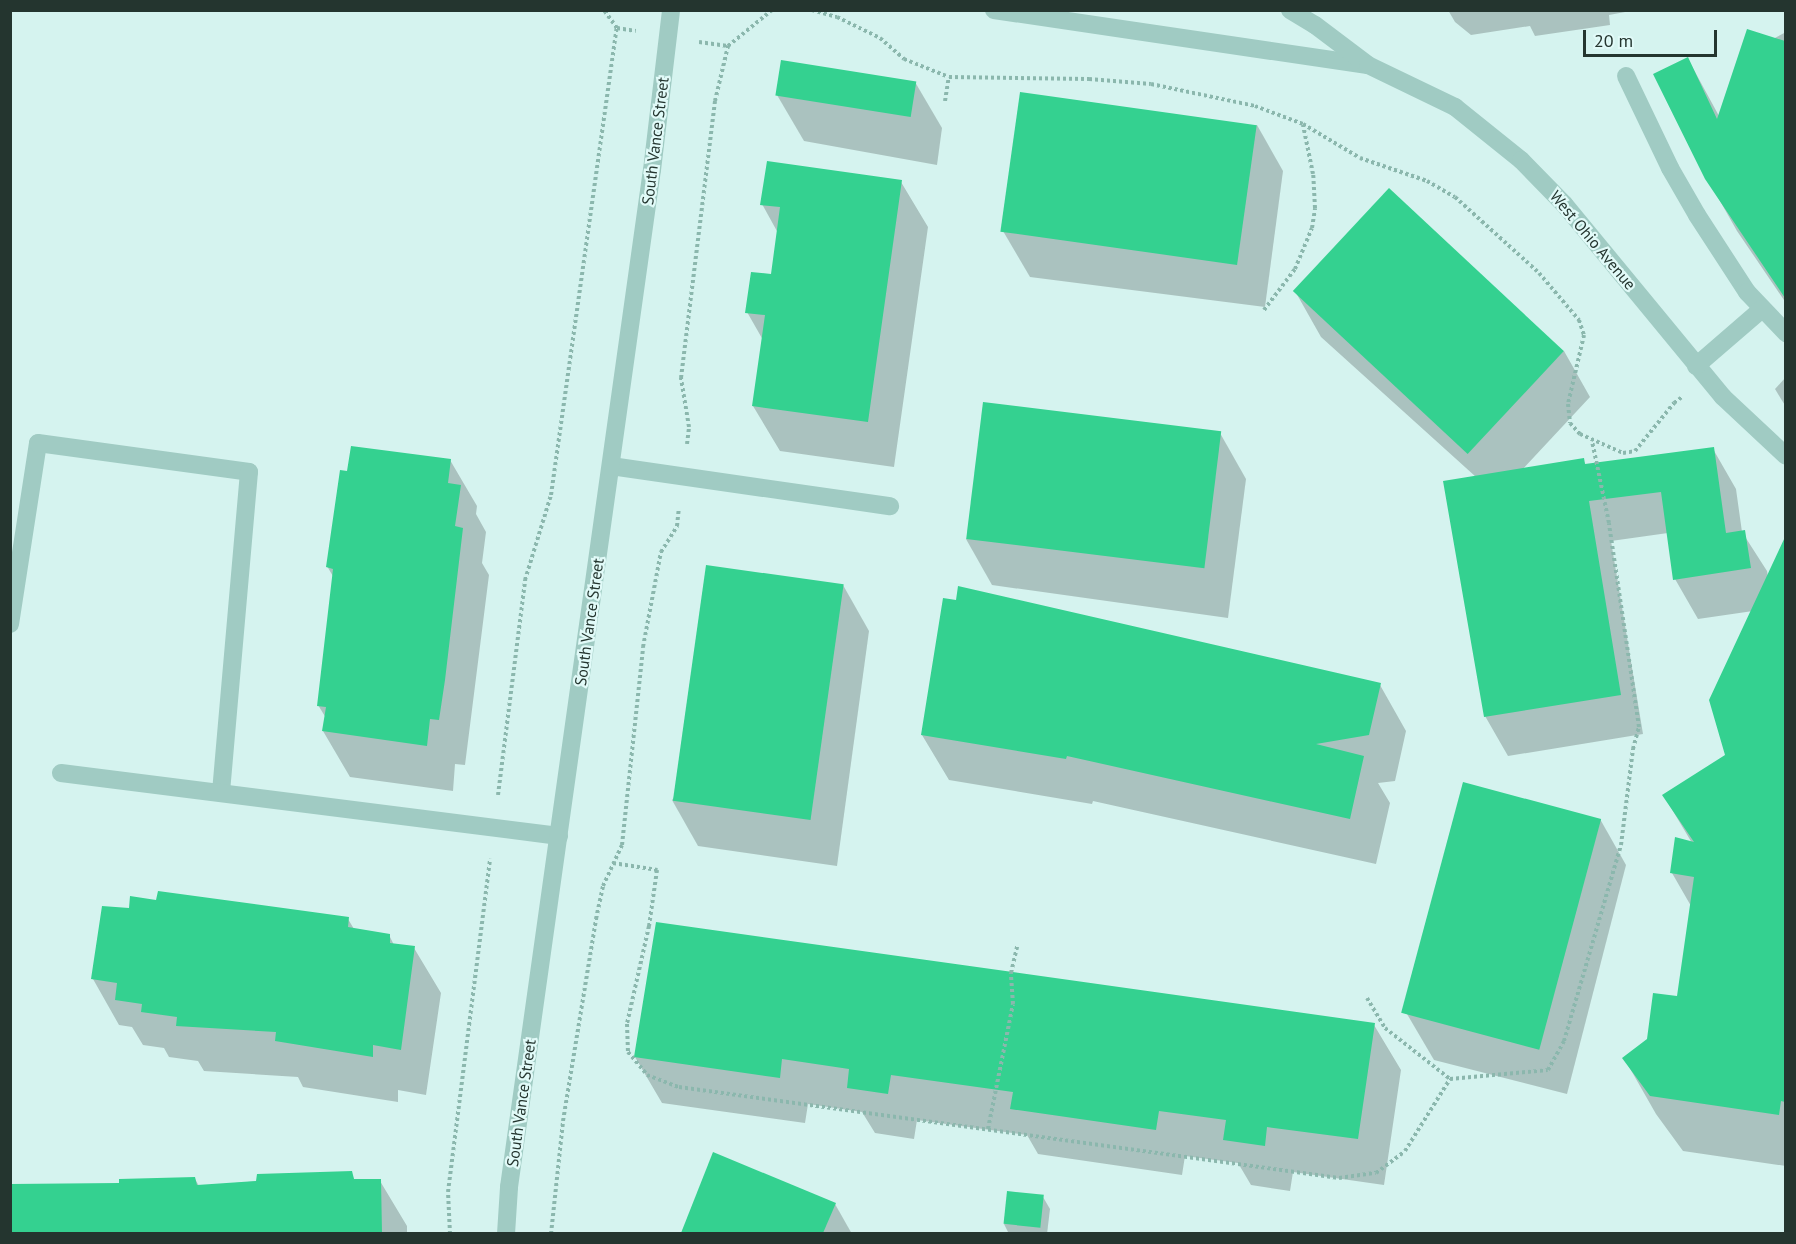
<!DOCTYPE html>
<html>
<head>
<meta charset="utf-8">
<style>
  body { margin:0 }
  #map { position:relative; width:1796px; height:1244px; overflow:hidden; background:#d5f3ef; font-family:"PT Sans",sans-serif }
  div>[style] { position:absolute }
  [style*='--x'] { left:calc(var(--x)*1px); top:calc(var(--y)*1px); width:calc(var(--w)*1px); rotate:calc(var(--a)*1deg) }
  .shadow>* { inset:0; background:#0003 }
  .building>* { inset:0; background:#34d190; transform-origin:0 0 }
  .path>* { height:4px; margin-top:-2px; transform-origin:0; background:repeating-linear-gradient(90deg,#8bb7ad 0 3px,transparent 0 6px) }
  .minor>* { height:18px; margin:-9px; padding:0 9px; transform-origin:9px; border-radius:9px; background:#a0cbc3 }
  span { translate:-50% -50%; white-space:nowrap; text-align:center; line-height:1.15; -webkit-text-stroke:4.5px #e1faf8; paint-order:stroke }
  .street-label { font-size:16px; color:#24352f }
  .frame { position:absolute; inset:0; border:12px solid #24352f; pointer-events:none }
  .scale { position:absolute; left:1583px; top:30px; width:134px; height:27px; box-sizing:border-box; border:3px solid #24352f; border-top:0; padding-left:8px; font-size:18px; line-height:21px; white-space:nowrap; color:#24352f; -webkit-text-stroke:4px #e1faf8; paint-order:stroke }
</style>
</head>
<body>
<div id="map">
  <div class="shadow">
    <div style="clip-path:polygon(1448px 10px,1636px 10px,1609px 15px,1610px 25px,1535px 36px,1530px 26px,1471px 35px,1455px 22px)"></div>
    <div style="clip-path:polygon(1786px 32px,1786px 303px,1737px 231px,1707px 178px,1688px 59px,1719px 116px,1773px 39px)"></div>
    <div style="clip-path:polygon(915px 82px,942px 128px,937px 165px,804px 141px,777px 95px)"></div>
    <div style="clip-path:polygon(1257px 125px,1283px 171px,1265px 307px,1030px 277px,1003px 231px)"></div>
    <div style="clip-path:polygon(901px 182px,928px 227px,894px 467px,780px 451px,753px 406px,763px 340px,747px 312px,772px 276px,778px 233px,762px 204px)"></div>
    <div style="clip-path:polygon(1295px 291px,1564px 351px,1590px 397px,1522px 470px,1583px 460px,1586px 465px,1713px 449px,1736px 489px,1742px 532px,1767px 571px,1768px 577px,1778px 557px,1786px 554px,1786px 1166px,1683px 1151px,1656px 1114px,1624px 1058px,1648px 1040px,1678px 998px,1691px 906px,1672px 873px,1692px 843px,1664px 796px,1727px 756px,1753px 611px,1698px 619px,1675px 579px,1668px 533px,1611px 541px,1643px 734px,1508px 756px,1485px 716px,1476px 477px,1321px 337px)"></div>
    <div style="clip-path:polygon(1786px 377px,1786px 407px,1775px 389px)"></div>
    <div style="clip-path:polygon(1220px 433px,1246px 479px,1228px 618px,992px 585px,966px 539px)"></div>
    <div style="clip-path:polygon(450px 460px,477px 506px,476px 514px,486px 532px,482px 563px,489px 575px,465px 765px,455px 764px,453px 791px,350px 777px,323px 731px,326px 718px,318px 705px,334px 578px,327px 566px,348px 472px)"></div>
    <div style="clip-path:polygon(843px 585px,869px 631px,837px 866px,698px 846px,672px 800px)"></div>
    <div style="clip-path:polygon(1380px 685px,1406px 731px,1395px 781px,1378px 783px,1390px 803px,1376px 864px,1093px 801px,1092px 804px,949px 780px,922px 735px)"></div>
    <div style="clip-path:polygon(1600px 819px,1626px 865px,1567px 1094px,1434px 1060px,1407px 1014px)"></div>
    <div style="clip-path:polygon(157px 902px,348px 919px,354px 929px,389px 935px,394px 945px,414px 948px,441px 993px,426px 1095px,398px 1090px,398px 1102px,303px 1087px,298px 1077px,204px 1071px,198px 1061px,169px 1057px,164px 1048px,143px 1045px,132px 1027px,119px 1025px,93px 979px,130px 910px)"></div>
    <div style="clip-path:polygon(1374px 1025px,1401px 1070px,1384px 1185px,1293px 1172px,1290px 1191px,1251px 1185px,1238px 1163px,1185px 1156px,1182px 1175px,1038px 1154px,1027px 1135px,917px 1120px,914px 1139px,875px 1133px,862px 1112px,808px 1104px,805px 1123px,662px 1103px,635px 1057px)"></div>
    <div style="clip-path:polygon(714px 1154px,835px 1204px,852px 1234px,681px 1234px)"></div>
    <div style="clip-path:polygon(351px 1173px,355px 1181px,380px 1181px,407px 1226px,407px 1234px,10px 1234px,10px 1186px,121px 1184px,195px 1179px,199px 1186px)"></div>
    <div style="clip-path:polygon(1043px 1197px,1050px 1209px,1047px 1234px,1009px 1234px,1004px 1224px)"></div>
  </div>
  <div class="building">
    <div style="clip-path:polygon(1747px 29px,1785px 41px,1785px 298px,1705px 179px,1653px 74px,1688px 57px,1717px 119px)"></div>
    <div style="left:781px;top:60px;width:137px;height:36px;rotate:9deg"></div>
    <div style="left:1020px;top:92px;width:239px;height:141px;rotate:8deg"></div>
    <div style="clip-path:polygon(767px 161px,902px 180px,868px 422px,752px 406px,765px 315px,745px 313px,751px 272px,771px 274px,780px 207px,760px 205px)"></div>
    <div style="left:1389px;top:188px;width:239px;height:141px;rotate:43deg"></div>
    <div style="left:983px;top:402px;width:240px;height:138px;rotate:7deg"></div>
    <div style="clip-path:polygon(351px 446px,451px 459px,448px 483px,461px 485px,455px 526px,463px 528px,445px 680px,439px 720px,430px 719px,427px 746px,322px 731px,326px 707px,317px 706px,333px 569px,326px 567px,340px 470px,347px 471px)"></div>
    <div style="clip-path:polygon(1714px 447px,1726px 533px,1745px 530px,1751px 568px,1673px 580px,1661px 492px,1589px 501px,1621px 695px,1484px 717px,1443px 481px,1584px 458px,1585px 464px)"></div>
    <div style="clip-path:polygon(1785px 537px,1785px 1102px,1781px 1101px,1779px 1115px,1650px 1096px,1622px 1058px,1647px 1039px,1653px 993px,1677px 996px,1694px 877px,1670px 873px,1675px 837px,1694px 842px,1662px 795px,1725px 755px,1709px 700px)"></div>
    <div style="left:706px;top:565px;width:139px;height:238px;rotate:8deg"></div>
    <div style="clip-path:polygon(958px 586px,1381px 683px,1369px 735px,1316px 744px,1364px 756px,1350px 819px,1067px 756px,1066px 759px,921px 735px,943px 598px,956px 600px)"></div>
    <div style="left:1463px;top:782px;width:143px;height:239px;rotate:15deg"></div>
    <div style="clip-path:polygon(158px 891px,349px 917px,348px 927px,390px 934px,390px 943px,415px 946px,401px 1050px,373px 1045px,373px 1057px,275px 1041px,276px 1032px,176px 1026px,177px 1017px,141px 1012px,142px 1004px,115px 1000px,117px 983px,91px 979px,102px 906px,129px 908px,130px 896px,156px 900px)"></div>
    <div style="clip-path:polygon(656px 922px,1375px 1023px,1358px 1139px,1267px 1127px,1265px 1146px,1223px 1140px,1226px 1120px,1159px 1111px,1156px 1130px,1010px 1109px,1013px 1092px,891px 1075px,888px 1094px,847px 1088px,849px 1069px,782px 1059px,780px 1078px,634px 1057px)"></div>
    <div style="clip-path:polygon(713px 1152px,836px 1203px,823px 1233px,681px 1233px)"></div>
    <div style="clip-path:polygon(352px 1171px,354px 1179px,381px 1179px,382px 1233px,10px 1233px,10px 1184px,119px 1183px,119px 1179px,195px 1177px,197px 1185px,256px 1181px,257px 1174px)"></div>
    <div style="left:1007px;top:1191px;width:37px;height:33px;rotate:6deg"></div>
  </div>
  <div class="path">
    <div style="--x:812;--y:10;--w:26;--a:16"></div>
    <div style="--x:837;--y:17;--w:48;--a:26"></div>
    <div style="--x:880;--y:38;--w:32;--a:41"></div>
    <div style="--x:904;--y:59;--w:48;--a:21.8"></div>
    <div style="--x:949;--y:77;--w:140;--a:0.8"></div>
    <div style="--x:1089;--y:79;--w:62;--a:4.6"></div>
    <div style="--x:1151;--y:84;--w:106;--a:11.9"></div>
    <div style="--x:1255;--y:106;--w:51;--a:20.6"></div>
    <div style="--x:1303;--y:124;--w:66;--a:30.8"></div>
    <div style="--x:1360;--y:158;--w:71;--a:18.9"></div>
    <div style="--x:1427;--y:181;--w:32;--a:30"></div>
    <div style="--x:1455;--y:197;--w:113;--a:42.1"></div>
    <div style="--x:1539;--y:273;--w:62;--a:49.6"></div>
    <div style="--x:1579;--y:320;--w:16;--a:72"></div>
    <div style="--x:1584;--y:335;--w:71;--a:103.1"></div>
    <div style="--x:1568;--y:404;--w:19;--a:84"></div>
    <div style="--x:1570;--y:423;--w:15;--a:48"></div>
    <div style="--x:1580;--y:434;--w:47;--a:23.8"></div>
    <div style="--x:1623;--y:453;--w:12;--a:-9"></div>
    <div style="--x:1635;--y:451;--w:62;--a:-50.9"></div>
    <div style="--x:1674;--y:403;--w:10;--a:-37"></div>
    <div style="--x:617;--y:28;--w:19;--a:9"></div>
    <div style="--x:699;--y:42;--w:29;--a:8"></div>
    <div style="--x:945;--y:101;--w:24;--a:-81"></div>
    <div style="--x:1264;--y:310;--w:51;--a:-52.9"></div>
    <div style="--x:1295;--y:269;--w:44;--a:-67.5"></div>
    <div style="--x:1312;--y:228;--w:20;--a:-81"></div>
    <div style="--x:1315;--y:208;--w:34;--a:-93"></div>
    <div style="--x:1313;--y:174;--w:50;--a:-101.5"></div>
    <div style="--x:687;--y:444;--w:17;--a:-83"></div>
    <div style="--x:689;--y:427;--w:50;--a:-99.3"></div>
    <div style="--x:681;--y:378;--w:279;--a:-83"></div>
    <div style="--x:715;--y:101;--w:57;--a:-76.7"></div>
    <div style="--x:728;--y:46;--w:57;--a:-39.3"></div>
    <div style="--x:498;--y:795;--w:217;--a:-82.8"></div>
    <div style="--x:525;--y:580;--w:89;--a:-73"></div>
    <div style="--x:551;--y:495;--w:472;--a:-82"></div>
    <div style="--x:617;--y:28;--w:22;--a:-126"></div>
    <div style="--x:613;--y:863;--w:45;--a:9"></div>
    <div style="--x:657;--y:870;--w:57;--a:98.1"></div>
    <div style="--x:649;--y:926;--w:100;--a:102.7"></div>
    <div style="--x:627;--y:1024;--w:28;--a:88"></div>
    <div style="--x:628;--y:1052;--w:30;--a:50"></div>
    <div style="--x:647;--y:1075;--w:34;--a:21"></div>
    <div style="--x:679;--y:1087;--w:666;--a:7.85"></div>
    <div style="--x:1339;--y:1178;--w:37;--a:-8"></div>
    <div style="--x:1376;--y:1173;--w:36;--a:-37"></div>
    <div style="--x:1405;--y:1151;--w:85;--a:-58"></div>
    <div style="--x:1367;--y:998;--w:35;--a:59"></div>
    <div style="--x:1385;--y:1028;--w:83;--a:38.1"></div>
    <div style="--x:1450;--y:1079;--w:98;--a:-5.2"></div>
    <div style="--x:1548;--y:1070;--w:33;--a:-61"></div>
    <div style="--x:1564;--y:1041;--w:204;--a:-73.8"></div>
    <div style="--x:1621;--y:845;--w:97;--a:-82.9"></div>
    <div style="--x:1633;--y:749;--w:23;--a:-75"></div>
    <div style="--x:1639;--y:727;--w:206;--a:-98.4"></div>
    <div style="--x:1609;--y:523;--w:84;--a:-101.7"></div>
    <div style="--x:988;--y:1129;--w:127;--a:-78.7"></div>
    <div style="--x:1013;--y:1004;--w:31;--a:-94"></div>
    <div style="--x:1011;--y:973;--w:28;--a:-77"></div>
    <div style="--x:450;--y:1234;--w:42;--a:-92.7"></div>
    <div style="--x:448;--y:1192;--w:336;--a:-82.8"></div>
    <div style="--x:551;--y:1234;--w:114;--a:-83.9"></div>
    <div style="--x:563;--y:1121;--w:205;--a:-80.7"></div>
    <div style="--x:596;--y:919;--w:34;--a:-78"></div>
    <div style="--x:603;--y:886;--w:45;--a:-65.1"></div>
    <div style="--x:622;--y:845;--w:199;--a:-83.9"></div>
    <div style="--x:643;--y:647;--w:97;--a:-79.3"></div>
    <div style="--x:661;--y:552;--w:31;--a:-58"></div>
    <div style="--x:677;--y:526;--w:18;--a:-84"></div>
  </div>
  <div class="minor">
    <div style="--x:994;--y:10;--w:376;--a:8.4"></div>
    <div style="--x:1290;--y:10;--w:29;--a:31"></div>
    <div style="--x:1315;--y:25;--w:66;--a:37"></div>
    <div style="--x:1368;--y:65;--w:97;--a:25.8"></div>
    <div style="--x:1455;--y:107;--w:85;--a:38.8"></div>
    <div style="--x:1521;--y:160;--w:62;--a:45.7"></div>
    <div style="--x:1564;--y:204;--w:250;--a:50.5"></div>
    <div style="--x:1723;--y:397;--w:86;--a:43.1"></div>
    <div style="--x:1626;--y:76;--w:102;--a:64.4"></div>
    <div style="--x:1670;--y:168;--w:54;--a:60.1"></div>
    <div style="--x:1697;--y:215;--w:92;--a:57"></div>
    <div style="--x:1747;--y:292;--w:57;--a:46.4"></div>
    <div style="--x:1696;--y:366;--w:87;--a:-40.8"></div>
    <div style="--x:611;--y:466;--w:282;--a:8.2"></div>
    <div style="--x:10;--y:624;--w:183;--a:-81.2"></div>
    <div style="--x:38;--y:443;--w:213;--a:7.8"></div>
    <div style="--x:249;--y:472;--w:322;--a:95"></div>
    <div style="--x:61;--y:773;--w:502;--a:7.21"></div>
    <div style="--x:506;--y:1234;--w:47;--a:-86.3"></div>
    <div style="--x:509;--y:1187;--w:1027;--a:-82"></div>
    <div style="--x:652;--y:170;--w:161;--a:-83.2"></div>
  </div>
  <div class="street-label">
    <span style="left:655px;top:141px;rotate:-83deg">South Vance Street</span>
    <span style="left:1593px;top:240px;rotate:50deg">West Ohio Avenue</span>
    <span style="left:589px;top:622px;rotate:-82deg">South Vance Street</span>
    <span style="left:521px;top:1103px;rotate:-82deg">South Vance Street</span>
  </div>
  <div class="frame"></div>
  <div class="scale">20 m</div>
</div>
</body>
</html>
